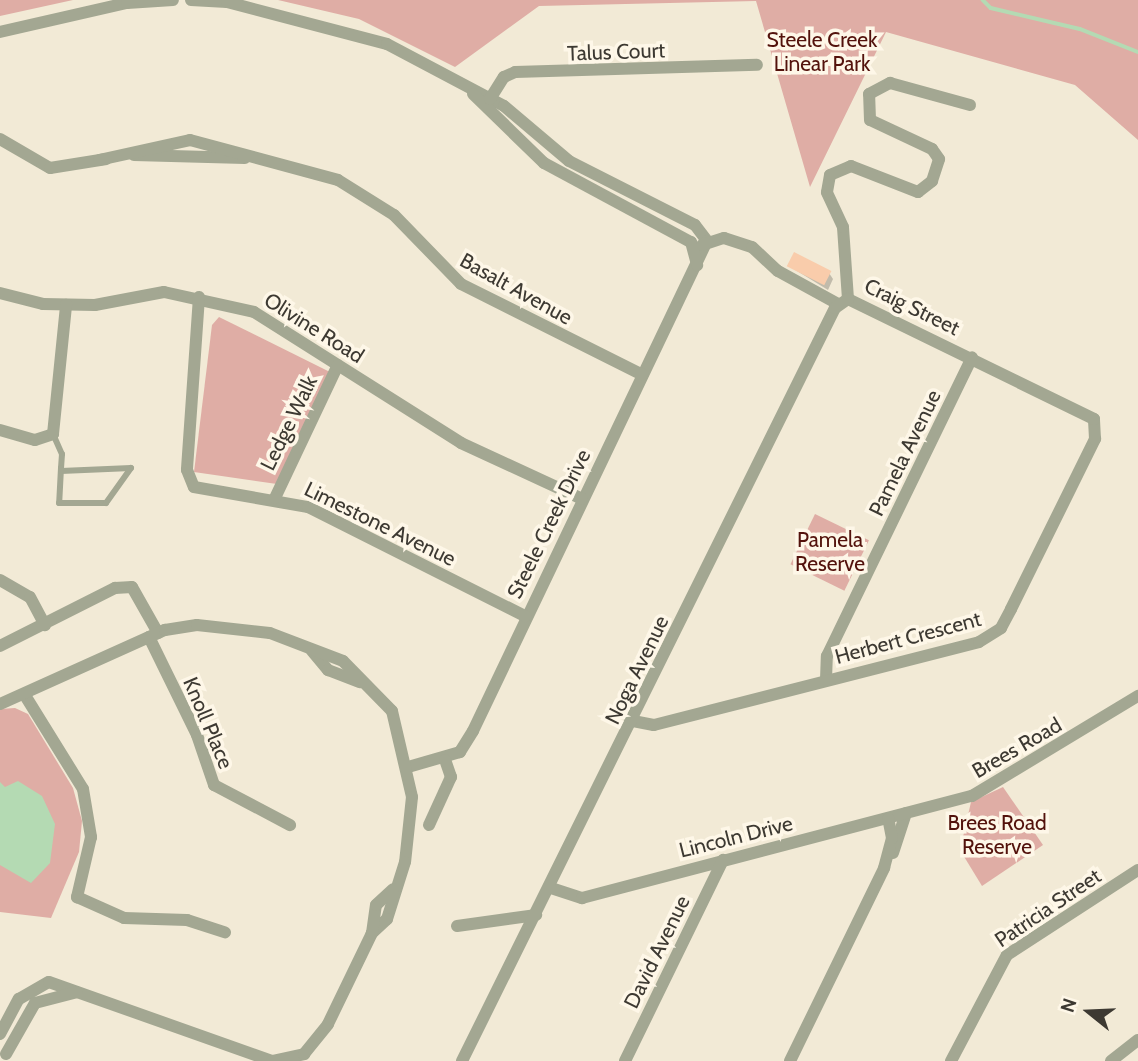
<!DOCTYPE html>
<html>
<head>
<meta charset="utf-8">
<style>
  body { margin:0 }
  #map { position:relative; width:1138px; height:1061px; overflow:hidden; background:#f2ead6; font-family:Cabin,sans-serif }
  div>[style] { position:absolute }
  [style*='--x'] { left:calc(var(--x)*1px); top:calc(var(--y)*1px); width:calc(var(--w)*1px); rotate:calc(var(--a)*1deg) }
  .green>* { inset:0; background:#dfada5; transform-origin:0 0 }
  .water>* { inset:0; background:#b4dab3 }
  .shadow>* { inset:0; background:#0003 }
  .stream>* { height:3.5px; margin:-1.75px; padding:0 1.75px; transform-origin:1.75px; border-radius:1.75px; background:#b4dab3 }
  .building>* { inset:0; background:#f9ccab; transform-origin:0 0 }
  .service>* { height:6px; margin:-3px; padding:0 3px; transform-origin:3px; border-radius:3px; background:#a3a792 }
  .minor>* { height:12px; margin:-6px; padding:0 6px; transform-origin:6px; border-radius:6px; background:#a3a792 }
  span { translate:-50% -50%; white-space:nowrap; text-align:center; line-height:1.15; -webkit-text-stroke:7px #fef7e8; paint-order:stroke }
  .park-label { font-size:21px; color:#53120c }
  .street-label { font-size:21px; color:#3d3932 }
  .north { position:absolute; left:1054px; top:977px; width:70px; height:70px; -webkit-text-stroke:5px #fef7e8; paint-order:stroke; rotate:288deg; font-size:19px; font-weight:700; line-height:28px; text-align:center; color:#3d3932 }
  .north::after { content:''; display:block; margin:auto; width:24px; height:32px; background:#3d3932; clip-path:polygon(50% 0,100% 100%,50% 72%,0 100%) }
</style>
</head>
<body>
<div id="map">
  <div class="green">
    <div style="clip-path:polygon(0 0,73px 0,0 16px)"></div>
    <div style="clip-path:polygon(278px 0,1138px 0,1138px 140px,1075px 85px,886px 32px,810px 187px,756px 1px,539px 6px,455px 67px,359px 19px)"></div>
    <div style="clip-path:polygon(219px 317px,336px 375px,284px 485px,194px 472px,212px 325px)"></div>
    <div style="left:815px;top:514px;width:60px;height:56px;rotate:26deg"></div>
    <div style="clip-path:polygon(15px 708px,28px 714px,73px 788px,82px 821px,79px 852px,51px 918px,0 912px,0 709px)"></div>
    <div style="clip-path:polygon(1003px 787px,1043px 845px,982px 886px,960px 850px,971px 802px)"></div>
  </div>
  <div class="water">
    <div style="clip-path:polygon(18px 781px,42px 796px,55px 824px,50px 863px,31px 883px,0 865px,0 782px,5px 787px)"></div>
  </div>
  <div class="shadow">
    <div style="clip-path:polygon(789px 266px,829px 273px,833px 279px,828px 290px)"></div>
  </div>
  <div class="stream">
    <div style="--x:983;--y:0;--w:11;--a:45"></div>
    <div style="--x:991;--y:8;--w:91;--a:13.3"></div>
    <div style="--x:1080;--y:29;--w:62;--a:21.6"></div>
  </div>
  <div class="building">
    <div style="left:794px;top:252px;width:42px;height:16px;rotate:27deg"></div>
  </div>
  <div class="service">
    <div style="--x:53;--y:434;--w:22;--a:66"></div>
    <div style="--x:62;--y:454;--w:14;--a:94"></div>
    <div style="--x:61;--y:468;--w:35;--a:93"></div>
    <div style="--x:59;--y:503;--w:47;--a:0"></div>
    <div style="--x:106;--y:503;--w:43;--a:-54.5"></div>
    <div style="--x:131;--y:468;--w:70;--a:177.5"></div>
  </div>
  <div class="minor">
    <div style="--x:191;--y:0;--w:36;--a:3"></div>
    <div style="--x:227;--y:2;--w:165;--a:14.7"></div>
    <div style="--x:387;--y:44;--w:132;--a:27.9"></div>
    <div style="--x:504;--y:106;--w:85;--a:40.2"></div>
    <div style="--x:569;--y:161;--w:141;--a:26.9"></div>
    <div style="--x:695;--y:225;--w:20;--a:53"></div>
    <div style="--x:707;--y:241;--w:543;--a:115.53"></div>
    <div style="--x:473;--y:731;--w:25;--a:122"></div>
    <div style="--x:460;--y:752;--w:54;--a:163.9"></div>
    <div style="--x:0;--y:32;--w:130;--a:-12.9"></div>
    <div style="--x:127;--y:3;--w:46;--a:-3.7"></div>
    <div style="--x:473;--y:94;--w:99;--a:44.2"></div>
    <div style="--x:544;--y:163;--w:167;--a:28.3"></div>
    <div style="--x:691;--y:242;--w:24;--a:75"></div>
    <div style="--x:490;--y:99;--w:26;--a:-58"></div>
    <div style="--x:504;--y:77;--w:12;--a:-24"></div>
    <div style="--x:515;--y:72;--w:242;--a:-1.7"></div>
    <div style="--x:0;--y:139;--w:58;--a:30.1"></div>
    <div style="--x:50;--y:168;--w:57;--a:-9.1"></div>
    <div style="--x:134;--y:155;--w:111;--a:1.5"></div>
    <div style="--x:99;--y:160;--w:93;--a:-12.4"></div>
    <div style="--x:190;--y:140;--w:153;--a:15.1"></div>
    <div style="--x:338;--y:180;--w:66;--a:32"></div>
    <div style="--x:394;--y:215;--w:96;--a:45.8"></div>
    <div style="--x:461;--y:284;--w:203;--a:26.6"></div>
    <div style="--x:702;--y:245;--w:23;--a:-18"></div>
    <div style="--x:724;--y:238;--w:29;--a:18"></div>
    <div style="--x:752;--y:247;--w:35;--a:43"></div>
    <div style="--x:778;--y:271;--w:68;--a:28.8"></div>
    <div style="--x:0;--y:293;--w:44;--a:14.3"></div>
    <div style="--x:43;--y:304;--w:52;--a:1.1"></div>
    <div style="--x:95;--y:305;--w:70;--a:-10.7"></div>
    <div style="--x:164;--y:292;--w:92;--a:12.5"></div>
    <div style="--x:254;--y:312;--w:245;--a:32.3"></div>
    <div style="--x:461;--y:443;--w:133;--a:24.8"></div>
    <div style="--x:199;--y:297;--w:173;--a:94"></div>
    <div style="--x:187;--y:470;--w:18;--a:68"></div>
    <div style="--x:194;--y:487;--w:116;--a:10"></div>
    <div style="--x:308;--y:507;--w:243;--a:26.7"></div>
    <div style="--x:848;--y:299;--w:72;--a:-94"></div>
    <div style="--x:843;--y:227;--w:38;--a:-115"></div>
    <div style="--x:827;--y:192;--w:17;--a:-80"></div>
    <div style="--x:830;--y:175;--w:23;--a:-23"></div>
    <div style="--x:851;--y:166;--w:72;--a:21.2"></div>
    <div style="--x:918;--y:192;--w:18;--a:-38"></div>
    <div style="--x:932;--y:181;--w:23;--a:-72"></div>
    <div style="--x:939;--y:159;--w:12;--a:-125"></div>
    <div style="--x:932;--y:149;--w:68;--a:-154.9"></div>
    <div style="--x:870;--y:120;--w:26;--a:-92"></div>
    <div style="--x:869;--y:94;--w:24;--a:-28"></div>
    <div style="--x:890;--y:83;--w:83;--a:15.4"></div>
    <div style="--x:0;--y:430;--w:36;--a:16"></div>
    <div style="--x:35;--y:440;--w:19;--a:-18"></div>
    <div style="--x:53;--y:434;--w:130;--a:-84.2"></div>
    <div style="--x:275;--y:498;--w:147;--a:-64.7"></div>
    <div style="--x:0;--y:580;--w:34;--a:30"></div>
    <div style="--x:30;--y:597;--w:32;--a:62"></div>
    <div style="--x:149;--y:637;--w:109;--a:63.9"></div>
    <div style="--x:197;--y:735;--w:53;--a:71.2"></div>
    <div style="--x:214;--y:785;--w:86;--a:27.8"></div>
    <div style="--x:0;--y:646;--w:129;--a:-26.8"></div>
    <div style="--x:115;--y:588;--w:17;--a:-3"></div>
    <div style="--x:132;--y:587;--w:53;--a:60.5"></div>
    <div style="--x:312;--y:651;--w:25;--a:50"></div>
    <div style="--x:328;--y:670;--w:34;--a:21"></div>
    <div style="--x:826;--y:680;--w:24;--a:-88"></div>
    <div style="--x:827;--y:656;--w:332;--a:-64.1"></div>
    <div style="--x:26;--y:697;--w:108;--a:58.2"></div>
    <div style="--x:83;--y:789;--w:49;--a:80.5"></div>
    <div style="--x:91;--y:837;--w:62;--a:103.1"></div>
    <div style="--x:77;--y:897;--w:51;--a:24.1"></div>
    <div style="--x:124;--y:918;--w:63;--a:1.8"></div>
    <div style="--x:187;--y:920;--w:40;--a:18"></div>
    <div style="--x:0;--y:704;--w:181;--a:-24.2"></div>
    <div style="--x:165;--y:630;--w:32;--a:-9"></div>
    <div style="--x:197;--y:625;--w:73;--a:6.3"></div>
    <div style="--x:270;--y:633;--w:78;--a:21"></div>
    <div style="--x:343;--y:661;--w:70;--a:45.6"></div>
    <div style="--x:392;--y:711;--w:88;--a:76.9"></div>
    <div style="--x:412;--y:797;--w:65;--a:96.1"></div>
    <div style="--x:405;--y:862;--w:60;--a:107.5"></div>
    <div style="--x:387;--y:919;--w:21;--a:137"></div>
    <div style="--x:633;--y:721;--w:21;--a:11"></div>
    <div style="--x:654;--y:725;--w:335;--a:-14.3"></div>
    <div style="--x:979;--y:642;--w:26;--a:-32"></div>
    <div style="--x:1001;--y:628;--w:21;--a:-62"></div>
    <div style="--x:1011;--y:609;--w:190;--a:-63.7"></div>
    <div style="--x:1095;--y:439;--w:20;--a:-93"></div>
    <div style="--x:1094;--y:419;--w:274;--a:-154"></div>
    <div style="--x:429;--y:825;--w:53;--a:-65.4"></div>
    <div style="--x:451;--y:777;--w:18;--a:-109"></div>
    <div style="--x:893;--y:853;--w:42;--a:-72"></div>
    <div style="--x:551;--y:888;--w:33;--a:18"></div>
    <div style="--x:582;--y:898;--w:403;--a:-14.7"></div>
    <div style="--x:972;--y:796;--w:194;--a:-31.1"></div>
    <div style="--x:457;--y:926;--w:80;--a:-7.9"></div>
    <div style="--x:0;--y:1034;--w:40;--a:-62"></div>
    <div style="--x:19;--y:999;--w:34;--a:-30"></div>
    <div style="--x:49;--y:982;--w:237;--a:19.5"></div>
    <div style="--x:272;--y:1061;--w:33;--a:-12"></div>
    <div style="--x:304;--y:1054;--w:38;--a:-51"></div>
    <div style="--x:328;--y:1024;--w:101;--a:-64.2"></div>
    <div style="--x:372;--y:933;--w:28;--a:-82"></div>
    <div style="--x:376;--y:905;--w:23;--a:-43"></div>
    <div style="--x:6;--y:1054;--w:59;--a:-60.4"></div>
    <div style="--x:35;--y:1003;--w:43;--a:-14.7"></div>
    <div style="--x:462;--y:1061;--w:840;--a:-63.65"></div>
    <div style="--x:835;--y:308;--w:16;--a:-35"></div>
    <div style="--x:625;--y:1061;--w:224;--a:-64"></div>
    <div style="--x:790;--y:1061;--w:215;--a:-64"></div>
    <div style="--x:884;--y:868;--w:31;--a:-75"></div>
    <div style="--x:892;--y:838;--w:20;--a:-101"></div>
    <div style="--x:951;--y:1061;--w:120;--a:-62.2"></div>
    <div style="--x:1007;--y:955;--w:156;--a:-33"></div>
    <div style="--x:1111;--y:1061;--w:34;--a:-38"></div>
  </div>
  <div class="park-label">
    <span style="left:822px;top:52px">Steele Creek<br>Linear Park</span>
    <span style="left:830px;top:552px">Pamela<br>Reserve</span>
    <span style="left:997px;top:835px">Brees Road<br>Reserve</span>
  </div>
  <div class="street-label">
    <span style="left:616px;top:52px;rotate:-2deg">Talus Court</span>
    <span style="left:516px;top:289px;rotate:29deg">Basalt Avenue</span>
    <span style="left:912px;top:307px;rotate:26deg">Craig Street</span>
    <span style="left:314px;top:328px;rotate:32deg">Olivine Road</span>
    <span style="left:289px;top:423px;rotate:-64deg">Ledge Walk</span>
    <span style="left:905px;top:453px;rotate:-64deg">Pamela Avenue</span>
    <span style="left:380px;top:524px;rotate:26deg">Limestone Avenue</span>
    <span style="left:549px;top:524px;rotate:-64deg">Steele Creek Drive</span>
    <span style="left:908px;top:638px;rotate:-15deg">Herbert Crescent</span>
    <span style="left:637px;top:670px;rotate:-64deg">Noga Avenue</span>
    <span style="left:208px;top:723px;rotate:67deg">Knoll Place</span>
    <span style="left:1017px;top:748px;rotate:-30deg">Brees Road</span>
    <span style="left:736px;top:837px;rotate:-14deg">Lincoln Drive</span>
    <span style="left:1048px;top:908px;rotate:-34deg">Patricia Street</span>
    <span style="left:657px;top:952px;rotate:-64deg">David Avenue</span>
  </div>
  <div class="north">N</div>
</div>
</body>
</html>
